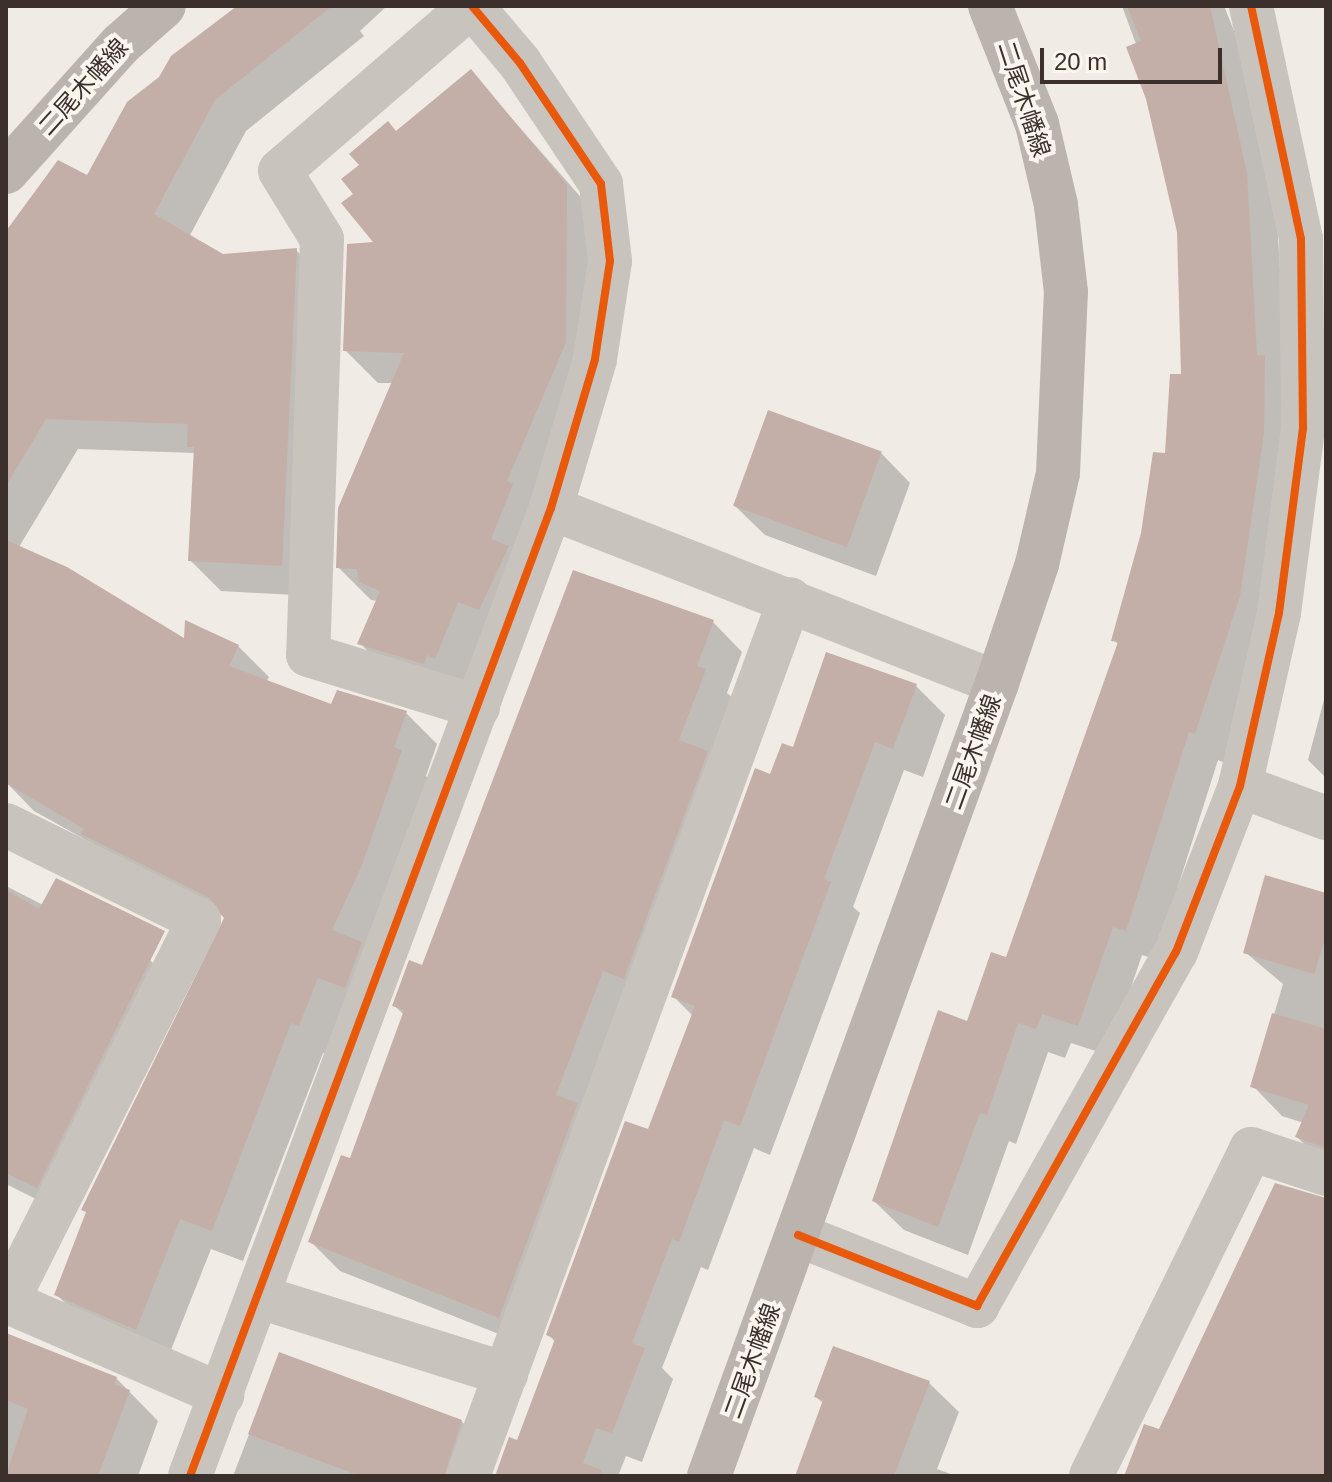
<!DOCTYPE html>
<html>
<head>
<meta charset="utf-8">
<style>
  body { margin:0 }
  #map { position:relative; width:1332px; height:1482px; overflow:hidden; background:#f0ebe5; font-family:Arial,"Noto Sans JP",sans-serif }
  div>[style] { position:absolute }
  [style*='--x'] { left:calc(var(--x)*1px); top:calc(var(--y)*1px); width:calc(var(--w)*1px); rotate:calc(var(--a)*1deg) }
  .shadow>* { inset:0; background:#0003 }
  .building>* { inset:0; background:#c3afa7; transform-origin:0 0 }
  .street>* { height:44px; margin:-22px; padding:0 22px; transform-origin:22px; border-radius:22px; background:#c9c3be }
  .secondary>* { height:44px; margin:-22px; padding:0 22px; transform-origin:22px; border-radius:22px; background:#bab3ae }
  .cycleway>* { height:8px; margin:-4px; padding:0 4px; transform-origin:4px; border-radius:4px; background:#e8590c }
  span { translate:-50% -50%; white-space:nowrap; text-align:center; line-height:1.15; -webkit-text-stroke:8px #fbf5ee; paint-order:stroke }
  .street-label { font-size:24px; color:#3b302b }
  .frame { position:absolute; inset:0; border:8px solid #3b302b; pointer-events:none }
  .scale { position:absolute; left:1040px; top:48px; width:182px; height:36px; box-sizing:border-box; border:4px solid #3b302b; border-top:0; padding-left:10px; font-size:24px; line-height:28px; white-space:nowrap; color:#3b302b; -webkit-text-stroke:6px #fbf5ee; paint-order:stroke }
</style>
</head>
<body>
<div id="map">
  <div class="shadow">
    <div style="clip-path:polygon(240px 6px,387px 6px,360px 31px,364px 36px,246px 131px,189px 237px,223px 256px,296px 250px,327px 281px,313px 596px,221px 591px,190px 560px,195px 453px,78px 449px,19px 547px,186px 641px,238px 646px,269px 677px,266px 682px,332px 707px,406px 713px,437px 744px,426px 776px,432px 782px,330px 1056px,323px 1053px,243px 1261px,211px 1249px,167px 1360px,87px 1325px,56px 1294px,244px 928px,34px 811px,6px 782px,6px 235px,88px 178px,161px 78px)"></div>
    <div style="clip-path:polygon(1122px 6px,1224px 6px,1243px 53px,1276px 204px,1292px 465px,1225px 763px,1218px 760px,1155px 959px,1142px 955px,1108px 1055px,1071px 1043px,1065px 1058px,1048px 1052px,1016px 1144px,1009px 1141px,968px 1255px,904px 1230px,874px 1201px,1007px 959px,1119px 645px,1114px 640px,1166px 456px,1183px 376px,1179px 232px,1136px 44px)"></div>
    <div style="clip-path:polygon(471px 72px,600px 219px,598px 376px,468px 690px,392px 676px,360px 643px,378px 601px,371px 600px,338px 567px,393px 383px,378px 383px,345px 350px,377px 244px,356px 194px,397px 133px)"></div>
    <div style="clip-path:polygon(881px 453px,910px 483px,876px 576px,765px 535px,735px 506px)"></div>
    <div style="clip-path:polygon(713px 622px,742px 652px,727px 693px,735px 700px,529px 1346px,340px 1271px,310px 1241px,351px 1160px,404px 1015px,394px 1005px)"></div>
    <div style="clip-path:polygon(916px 686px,945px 715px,923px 777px,904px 770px,853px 907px,860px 913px,770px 1155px,754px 1148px,708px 1270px,701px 1267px,662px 1368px,673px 1379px,642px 1462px,626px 1456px,618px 1476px,497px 1476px,518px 1442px,555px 1342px,549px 1335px,649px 1132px,693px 1016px,673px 996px,771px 776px,794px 749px)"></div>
    <div style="clip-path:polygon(1326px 692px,1326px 778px,1308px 760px)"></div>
    <div style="clip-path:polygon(6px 886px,150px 960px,176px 986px,62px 1212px,6px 1184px)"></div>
    <div style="clip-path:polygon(1326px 894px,1326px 1165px,1297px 1137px,1304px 1123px,1282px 1116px,1253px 1086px,1283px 984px,1245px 952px)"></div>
    <div style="clip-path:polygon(6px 1334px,116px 1378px,158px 1421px,138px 1476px,6px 1476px)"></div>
    <div style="clip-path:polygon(280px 1354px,461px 1421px,491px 1451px,483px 1476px,233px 1476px)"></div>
    <div style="clip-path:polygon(929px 1383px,959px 1412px,937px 1469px,956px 1476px,797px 1476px,824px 1404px,816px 1397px)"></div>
  </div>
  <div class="building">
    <div style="clip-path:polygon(237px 6px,332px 6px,215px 100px,154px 214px,223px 254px,297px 248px,282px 566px,188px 561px,194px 447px,187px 447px,188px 424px,46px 419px,6px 486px,6px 231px,58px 160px,87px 175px,127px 102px,159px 77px,171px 56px)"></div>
    <div style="clip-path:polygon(1127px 6px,1210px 6px,1247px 173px,1257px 355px,1265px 355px,1264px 433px,1240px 596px,1195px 734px,1189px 732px,1126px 931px,1113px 927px,1078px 1026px,1042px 1014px,1036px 1029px,1018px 1023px,987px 1115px,980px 1113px,938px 1227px,872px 1201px,938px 1010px,967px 1021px,991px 952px,1006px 957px,1118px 642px,1111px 641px,1141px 533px,1153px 452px,1165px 453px,1170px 374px,1181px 374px,1177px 232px,1146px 99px,1126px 47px,1141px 41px)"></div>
    <div style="clip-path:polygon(471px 69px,567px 185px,566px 342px,507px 481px,513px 484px,491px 539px,509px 546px,479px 610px,458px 602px,435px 659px,427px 655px,424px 664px,357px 644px,380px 591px,359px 582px,357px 569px,336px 568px,338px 508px,404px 353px,343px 351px,347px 244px,373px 242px,341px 203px,353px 194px,341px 179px,359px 165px,349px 154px,388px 121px,396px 131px)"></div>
    <div style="left:768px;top:410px;width:121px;height:102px;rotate:20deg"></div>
    <div style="clip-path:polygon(6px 540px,67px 567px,184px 638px,185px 620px,239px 645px,229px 666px,331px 704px,337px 690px,407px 711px,394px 747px,402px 750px,362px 865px,332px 930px,362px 942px,345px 988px,318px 978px,299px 1026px,291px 1023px,212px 1231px,180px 1219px,136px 1330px,54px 1295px,86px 1212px,81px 1210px,224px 918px,210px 898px,81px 834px,84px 829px,6px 783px)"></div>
    <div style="clip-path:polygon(573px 570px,714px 620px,697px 666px,706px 669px,679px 740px,708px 751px,624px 979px,603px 971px,556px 1095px,578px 1103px,499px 1318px,308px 1242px,341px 1155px,350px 1158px,404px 1010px,392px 1006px,409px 960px,422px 965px)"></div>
    <div style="clip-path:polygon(826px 652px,917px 684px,893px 749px,875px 742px,824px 879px,831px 882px,740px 1126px,724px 1120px,679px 1242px,672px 1239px,632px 1343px,645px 1348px,612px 1433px,596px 1428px,583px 1463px,601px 1470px,600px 1476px,495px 1476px,509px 1437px,517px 1440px,555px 1339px,546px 1335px,625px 1121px,648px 1129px,695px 1006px,671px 997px,755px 768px,770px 774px,782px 743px,793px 747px)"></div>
    <div style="clip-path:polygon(1265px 875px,1326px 893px,1326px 935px,1314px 974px,1243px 953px)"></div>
    <div style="clip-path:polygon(56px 878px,165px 931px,37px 1188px,6px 1173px,6px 890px,39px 909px)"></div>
    <div style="clip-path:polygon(1272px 1013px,1326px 1029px,1326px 1148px,1295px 1137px,1309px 1105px,1250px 1087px)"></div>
    <div style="clip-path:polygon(1275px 1183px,1326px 1198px,1326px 1476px,1124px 1476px,1144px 1424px,1159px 1429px)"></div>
    <div style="clip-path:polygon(6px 1333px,117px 1377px,114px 1384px,130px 1390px,98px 1476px,6px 1476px,28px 1409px,6px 1400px)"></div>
    <div style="clip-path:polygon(833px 1346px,930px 1381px,894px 1476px,795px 1476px,823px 1400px,814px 1397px)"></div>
    <div style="clip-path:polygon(279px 1352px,462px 1420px,444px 1476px,360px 1476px,248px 1434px)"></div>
  </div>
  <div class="street">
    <div style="--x:471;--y:6;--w:252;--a:139.2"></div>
    <div style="--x:280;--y:171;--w:80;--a:58.3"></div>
    <div style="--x:322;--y:239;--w:416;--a:91.9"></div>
    <div style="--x:308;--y:655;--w:178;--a:17"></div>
    <div style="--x:551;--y:508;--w:479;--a:21.4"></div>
    <div style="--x:1240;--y:786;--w:92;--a:20.4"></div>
    <div style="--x:6;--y:825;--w:215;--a:26.2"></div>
    <div style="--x:199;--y:920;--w:428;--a:116.7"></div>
    <div style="--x:798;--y:1235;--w:193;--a:21.6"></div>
    <div style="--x:977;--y:1306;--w:406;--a:-60.7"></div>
    <div style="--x:1176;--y:952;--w:178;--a:-68.9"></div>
    <div style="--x:1240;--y:786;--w:177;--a:-77.3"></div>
    <div style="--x:1279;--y:613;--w:186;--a:-82.6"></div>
    <div style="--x:1303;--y:429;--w:190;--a:-90.6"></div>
    <div style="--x:1301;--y:239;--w:238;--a:-102.1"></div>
    <div style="--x:260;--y:1297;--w:258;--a:17.4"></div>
    <div style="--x:6;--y:1301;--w:236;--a:23.5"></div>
    <div style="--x:190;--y:1476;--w:1033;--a:-69.55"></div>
    <div style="--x:551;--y:508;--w:155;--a:-73.5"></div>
    <div style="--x:595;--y:359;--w:99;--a:-81.3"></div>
    <div style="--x:610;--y:261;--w:78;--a:-96.7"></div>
    <div style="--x:601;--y:184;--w:146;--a:-123.8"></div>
    <div style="--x:520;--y:63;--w:75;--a:-130.1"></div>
    <div style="--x:468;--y:1476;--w:934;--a:-69.84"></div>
    <div style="--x:1091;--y:1476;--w:364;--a:-63.9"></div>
    <div style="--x:1251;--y:1149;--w:79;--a:18.4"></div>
  </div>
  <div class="secondary">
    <div style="--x:6;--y:172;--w:172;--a:-48.1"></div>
    <div style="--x:121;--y:44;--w:57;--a:-41.5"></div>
    <div style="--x:709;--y:1476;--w:844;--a:-70.04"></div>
    <div style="--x:997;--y:683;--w:126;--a:-71.4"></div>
    <div style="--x:1037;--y:564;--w:93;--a:-77"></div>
    <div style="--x:1058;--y:473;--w:181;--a:-87.5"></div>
    <div style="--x:1066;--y:292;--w:88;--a:-96.6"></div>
    <div style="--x:1056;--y:205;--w:83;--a:-103.2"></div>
    <div style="--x:1037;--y:124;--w:127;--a:-111.7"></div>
  </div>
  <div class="cycleway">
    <div style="--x:798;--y:1235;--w:193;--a:21.6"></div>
    <div style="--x:977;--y:1306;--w:406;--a:-60.7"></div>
    <div style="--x:1176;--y:952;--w:178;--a:-68.9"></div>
    <div style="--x:1240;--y:786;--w:177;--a:-77.3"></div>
    <div style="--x:1279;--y:613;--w:186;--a:-82.6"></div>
    <div style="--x:1303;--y:429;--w:190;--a:-90.6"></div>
    <div style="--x:1301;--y:239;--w:238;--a:-102.1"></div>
    <div style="--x:190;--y:1476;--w:1033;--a:-69.55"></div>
    <div style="--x:551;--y:508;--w:155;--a:-73.5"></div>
    <div style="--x:595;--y:359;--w:99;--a:-81.3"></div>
    <div style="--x:610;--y:261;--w:78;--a:-96.7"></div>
    <div style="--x:601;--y:184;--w:146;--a:-123.8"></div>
    <div style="--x:520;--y:63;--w:75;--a:-130.1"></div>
  </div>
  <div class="street-label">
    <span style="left:83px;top:87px;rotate:-48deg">二尾木幡線</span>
    <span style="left:1024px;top:99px;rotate:72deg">二尾木幡線</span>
    <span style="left:973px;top:752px;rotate:-70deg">二尾木幡線</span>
    <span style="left:752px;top:1361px;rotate:-70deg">二尾木幡線</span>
  </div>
  <div class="frame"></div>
  <div class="scale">20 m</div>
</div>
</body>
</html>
